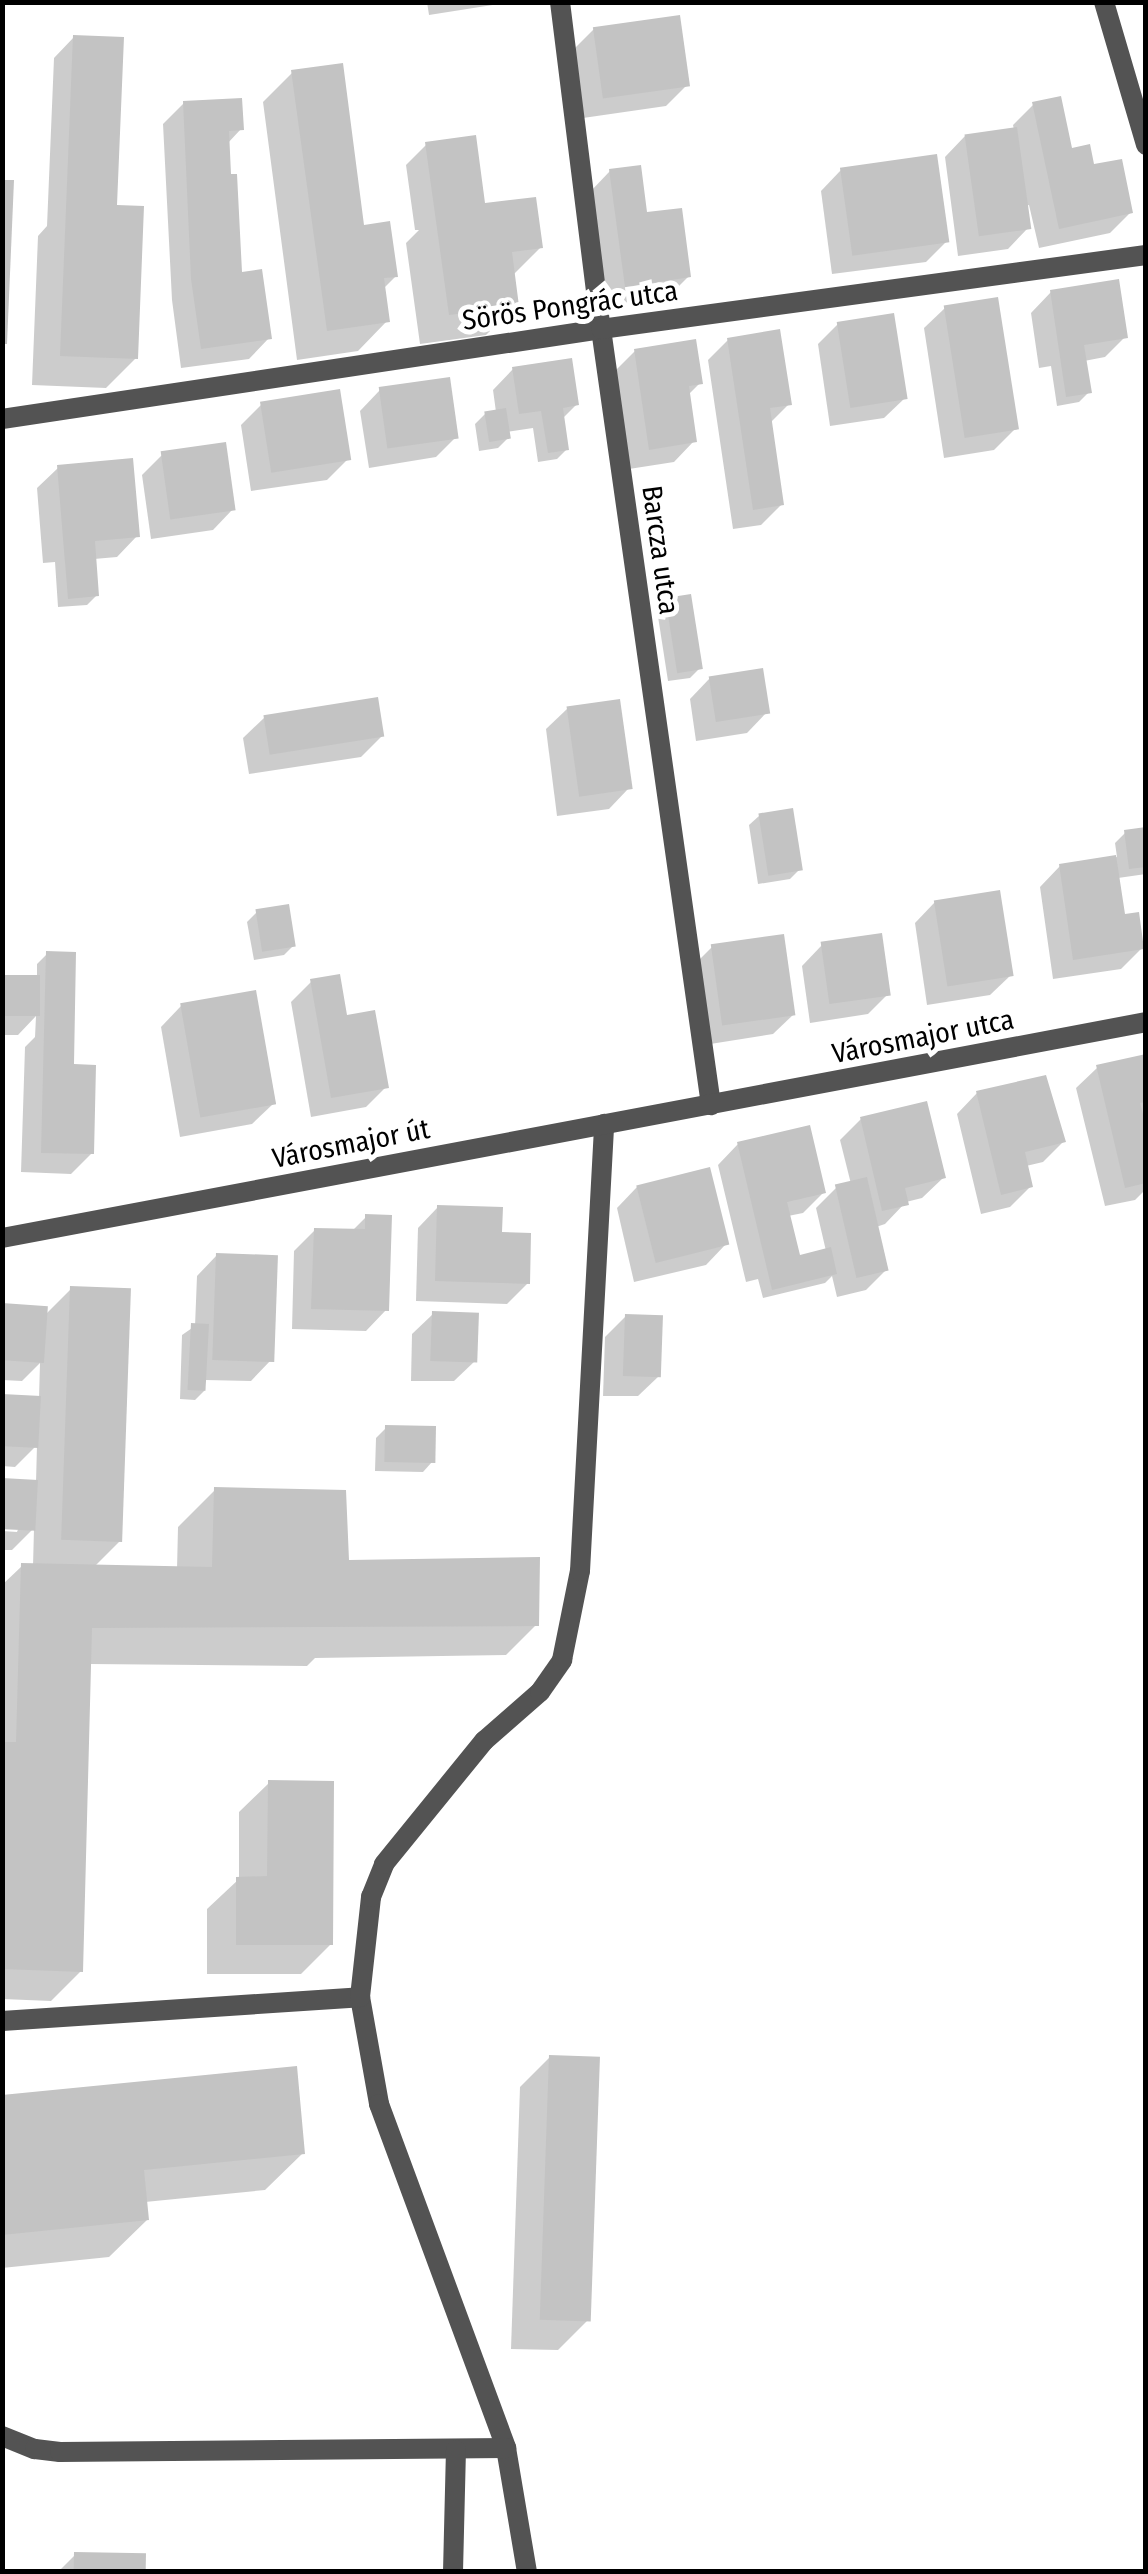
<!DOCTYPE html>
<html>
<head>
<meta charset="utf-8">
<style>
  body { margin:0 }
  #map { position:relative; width:1148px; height:2574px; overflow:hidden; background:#fff; font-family:"Fira Sans Condensed",sans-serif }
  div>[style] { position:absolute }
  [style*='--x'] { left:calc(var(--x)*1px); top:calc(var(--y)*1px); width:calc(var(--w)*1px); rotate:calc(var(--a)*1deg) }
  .shadow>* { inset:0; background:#0003 }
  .building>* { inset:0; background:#c3c3c3; transform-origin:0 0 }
  .lane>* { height:20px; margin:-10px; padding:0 10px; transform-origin:10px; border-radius:10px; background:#535353 }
  .street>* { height:20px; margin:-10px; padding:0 10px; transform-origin:10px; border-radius:10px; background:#535353 }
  span { translate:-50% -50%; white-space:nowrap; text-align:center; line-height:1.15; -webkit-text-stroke:10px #fff; paint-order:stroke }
  .street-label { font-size:28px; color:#000 }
  .frame { position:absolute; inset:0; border:5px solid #000; pointer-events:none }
</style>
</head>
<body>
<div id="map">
  <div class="shadow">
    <div style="clip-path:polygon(427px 2px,511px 2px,429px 15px)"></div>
    <div style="clip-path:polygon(594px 29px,687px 85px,666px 106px,583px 118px,574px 49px)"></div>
    <div style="clip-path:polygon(74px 37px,114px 208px,136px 358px,106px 388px,32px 385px,38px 236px,47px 226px,54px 58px)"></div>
    <div style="clip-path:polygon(292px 73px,362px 228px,396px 276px,383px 289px,387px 321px,358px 351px,297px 360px,263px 102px)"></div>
    <div style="clip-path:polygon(184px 103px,241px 129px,227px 144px,239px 274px,269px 338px,249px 359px,181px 368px,172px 300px,163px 124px)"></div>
    <div style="clip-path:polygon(1033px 105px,1070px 151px,1092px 167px,1131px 212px,1110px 233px,1039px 248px,1029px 205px,1025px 206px,1028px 228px,1008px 249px,958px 256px,945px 157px,965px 136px,1014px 130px,1013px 125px)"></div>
    <div style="clip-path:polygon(427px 144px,483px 202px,541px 247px,512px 276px,516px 305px,486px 335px,420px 344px,406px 243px,419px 230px,415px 230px,406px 165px)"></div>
    <div style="clip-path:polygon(841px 170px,947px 241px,926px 262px,832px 274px,821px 191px)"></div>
    <div style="clip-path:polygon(610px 171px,689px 276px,668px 297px,605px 306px,590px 192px)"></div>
    <div style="clip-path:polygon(1051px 292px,1125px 337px,1105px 357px,1084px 361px,1089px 392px,1079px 402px,1057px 406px,1051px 366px,1039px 368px,1031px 313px)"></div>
    <div style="clip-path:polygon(945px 308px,1015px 429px,994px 450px,944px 458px,924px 328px)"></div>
    <div style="clip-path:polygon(838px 324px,905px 398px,884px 418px,830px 426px,818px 344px)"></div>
    <div style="clip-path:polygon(728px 340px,789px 404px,770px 423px,782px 504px,761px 525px,733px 529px,708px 360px)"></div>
    <div style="clip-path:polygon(635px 351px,700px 383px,688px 395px,694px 441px,674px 462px,629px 469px,614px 372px)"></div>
    <div style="clip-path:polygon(513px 369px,577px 404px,562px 419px,567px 449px,557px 459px,538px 462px,533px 428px,507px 432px,508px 438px,498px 448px,479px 451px,475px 424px,485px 414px,496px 412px,493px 390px)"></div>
    <div style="clip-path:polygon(380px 390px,456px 437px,436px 457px,369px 468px,360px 411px)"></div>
    <div style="clip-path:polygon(262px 404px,348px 459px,327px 480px,251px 491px,241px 425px)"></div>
    <div style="clip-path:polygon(162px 455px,233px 509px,213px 530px,151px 539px,142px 475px)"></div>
    <div style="clip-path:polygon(58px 468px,137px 536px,117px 557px,94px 559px,97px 595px,87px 605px,58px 607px,55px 562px,43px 563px,37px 488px)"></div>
    <div style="clip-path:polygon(666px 600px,700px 668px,690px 678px,668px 681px,657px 610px)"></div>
    <div style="clip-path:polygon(710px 678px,767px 712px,747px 733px,696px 741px,690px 699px)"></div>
    <div style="clip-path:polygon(567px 709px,629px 788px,609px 809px,557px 816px,546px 729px)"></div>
    <div style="clip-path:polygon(264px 718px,382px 736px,361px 757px,249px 774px,243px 738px)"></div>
    <div style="clip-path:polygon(759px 816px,800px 869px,790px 879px,758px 884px,749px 825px)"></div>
    <div style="clip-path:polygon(1146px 829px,1146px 874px,1118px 878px,1123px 916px,1142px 948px,1121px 969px,1053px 979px,1040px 887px,1060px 866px,1117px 857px,1115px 843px,1125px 833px)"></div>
    <div style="clip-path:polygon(935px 902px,1011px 975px,990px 995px,927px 1005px,915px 923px)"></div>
    <div style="clip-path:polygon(257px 912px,294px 945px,284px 955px,254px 960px,247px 922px)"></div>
    <div style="clip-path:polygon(822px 945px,888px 994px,868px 1014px,810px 1023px,802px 966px)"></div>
    <div style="clip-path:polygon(712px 947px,794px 1014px,773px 1034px,704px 1045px,692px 967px)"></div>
    <div style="clip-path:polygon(47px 954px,92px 1153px,71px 1174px,21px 1172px,25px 1047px,35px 1037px,36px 1016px,18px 1035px,2px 1035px,2px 978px,37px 977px,37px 964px)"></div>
    <div style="clip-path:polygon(312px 981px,345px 1018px,386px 1087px,366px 1107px,311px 1117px,291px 1002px)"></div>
    <div style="clip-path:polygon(181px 1006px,273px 1104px,252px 1124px,180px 1137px,161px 1027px)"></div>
    <div style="clip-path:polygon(1146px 1056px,1146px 1115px,1141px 1117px,1146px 1189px,1135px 1200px,1105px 1206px,1076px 1088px,1097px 1068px)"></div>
    <div style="clip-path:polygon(977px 1093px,1064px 1141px,1043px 1162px,1026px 1166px,1031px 1186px,1010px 1207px,981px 1214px,957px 1114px)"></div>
    <div style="clip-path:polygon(861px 1119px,943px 1178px,922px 1198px,906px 1202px,885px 1224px,876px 1227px,886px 1270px,866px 1290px,837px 1297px,832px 1276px,825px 1283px,763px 1298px,758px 1279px,746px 1282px,718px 1165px,738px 1144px,824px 1192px,803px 1213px,788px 1216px,798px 1258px,826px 1251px,816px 1208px,836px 1188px,851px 1184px,840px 1140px)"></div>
    <div style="clip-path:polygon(637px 1187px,726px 1244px,706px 1265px,634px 1282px,617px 1208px)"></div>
    <div style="clip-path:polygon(438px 1207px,528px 1283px,507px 1304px,416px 1301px,418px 1228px)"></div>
    <div style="clip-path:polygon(366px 1217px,386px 1310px,366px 1331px,292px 1329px,294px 1251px,315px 1230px,351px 1232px)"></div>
    <div style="clip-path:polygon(217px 1255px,271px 1360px,251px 1381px,205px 1380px,205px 1390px,195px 1400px,180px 1399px,182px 1335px,195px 1326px,197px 1276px)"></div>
    <div style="clip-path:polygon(71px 1289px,120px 1541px,94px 1567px,177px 1569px,178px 1527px,215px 1490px,344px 1568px,536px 1625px,506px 1655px,315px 1658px,307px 1666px,89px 1664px,81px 1971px,51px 2001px,2px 1999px,2px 1585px,22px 1566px,33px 1566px,34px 1528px,12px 1550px,2px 1550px,2px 1531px,17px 1532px,36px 1482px,37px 1445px,15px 1467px,2px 1466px,2px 1396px,39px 1398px,40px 1363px,22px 1381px,2px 1380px,2px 1306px,45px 1315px)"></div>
    <div style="clip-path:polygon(433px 1314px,475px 1361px,454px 1381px,411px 1381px,412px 1334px)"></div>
    <div style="clip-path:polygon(626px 1316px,659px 1376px,638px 1396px,603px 1396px,605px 1337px)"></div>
    <div style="clip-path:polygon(386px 1428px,432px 1462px,423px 1472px,375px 1471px,376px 1438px)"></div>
    <div style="clip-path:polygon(269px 1783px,331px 1944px,301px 1974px,207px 1974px,207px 1909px,239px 1879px,239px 1812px)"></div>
    <div style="clip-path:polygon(550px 2057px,588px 2320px,558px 2350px,511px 2349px,520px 2087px)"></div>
    <div style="clip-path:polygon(2px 2098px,303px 2153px,265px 2190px,145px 2202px,147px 2220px,109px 2257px,2px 2268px)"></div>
    <div style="clip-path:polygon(75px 2555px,143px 2572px,58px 2572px)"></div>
  </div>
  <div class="building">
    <div style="left:680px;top:15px;width:72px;height:88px;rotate:82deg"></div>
    <div style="clip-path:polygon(73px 35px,124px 37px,117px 205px,144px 206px,138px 359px,60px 356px)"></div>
    <div style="clip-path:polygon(343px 63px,364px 225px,390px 221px,398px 277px,384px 278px,390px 322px,327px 331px,291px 70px)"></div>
    <div style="clip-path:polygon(1061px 96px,1072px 148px,1090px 144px,1094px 164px,1122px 159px,1133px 213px,1059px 229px,1032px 102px)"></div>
    <div style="clip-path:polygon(242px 98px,244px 130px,229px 131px,231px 174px,237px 174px,242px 272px,262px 269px,272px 339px,201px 349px,191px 279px,183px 101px)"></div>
    <div style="left:1017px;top:127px;width:103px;height:53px;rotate:82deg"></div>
    <div style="clip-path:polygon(476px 135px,485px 203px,536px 197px,543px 248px,512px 252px,519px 306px,449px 315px,425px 142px)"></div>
    <div style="left:937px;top:154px;width:89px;height:98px;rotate:82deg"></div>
    <div style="clip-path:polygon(641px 165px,647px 212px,682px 208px,691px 277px,625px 287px,609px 169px)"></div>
    <div style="clip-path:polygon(2px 180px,14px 180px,7px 344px,2px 344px)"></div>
    <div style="clip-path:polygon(1119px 279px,1128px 338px,1084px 345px,1092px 393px,1066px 397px,1050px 290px)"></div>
    <div style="left:998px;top:297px;width:134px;height:55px;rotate:81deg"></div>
    <div style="left:894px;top:313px;width:87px;height:58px;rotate:81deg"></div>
    <div style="clip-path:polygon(780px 329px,792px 405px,770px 408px,784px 505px,753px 510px,727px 338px)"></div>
    <div style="clip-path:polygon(696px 339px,703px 384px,689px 386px,697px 442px,649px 450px,634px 349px)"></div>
    <div style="clip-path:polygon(572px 358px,579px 405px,563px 408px,569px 450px,548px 453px,541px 411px,519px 414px,512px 367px)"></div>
    <div style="left:450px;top:377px;width:62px;height:72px;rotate:82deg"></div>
    <div style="left:340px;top:389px;width:72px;height:81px;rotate:81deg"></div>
    <div style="left:506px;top:408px;width:31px;height:22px;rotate:81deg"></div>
    <div style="left:226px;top:442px;width:69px;height:66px;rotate:82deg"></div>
    <div style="clip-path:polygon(133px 458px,140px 537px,95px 541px,99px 596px,68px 599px,57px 465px)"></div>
    <div style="left:691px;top:594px;width:76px;height:26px;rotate:81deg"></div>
    <div style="left:763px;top:668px;width:46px;height:55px;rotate:81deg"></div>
    <div style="left:378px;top:697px;width:40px;height:116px;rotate:81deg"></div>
    <div style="left:620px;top:699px;width:91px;height:54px;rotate:82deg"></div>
    <div style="left:793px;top:808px;width:63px;height:35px;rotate:81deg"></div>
    <div style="clip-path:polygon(1146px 827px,1146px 867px,1129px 869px,1124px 830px)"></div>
    <div style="clip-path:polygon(1116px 855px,1125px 914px,1139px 912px,1144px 949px,1073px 960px,1059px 864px)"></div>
    <div style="left:1000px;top:890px;width:87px;height:67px;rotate:81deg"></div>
    <div style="left:289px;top:904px;width:43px;height:34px;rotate:81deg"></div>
    <div style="left:882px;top:933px;width:63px;height:62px;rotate:82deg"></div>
    <div style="left:784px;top:934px;width:82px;height:74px;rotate:82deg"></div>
    <div style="clip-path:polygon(46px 951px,76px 952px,74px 1064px,96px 1065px,94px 1154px,41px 1153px)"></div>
    <div style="clip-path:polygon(340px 974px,347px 1015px,375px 1010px,389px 1088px,331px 1098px,310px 979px)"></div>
    <div style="left:2px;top:975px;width:38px;height:41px"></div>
    <div style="left:256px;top:990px;width:116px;height:77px;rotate:80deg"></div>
    <div style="clip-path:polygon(1146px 1054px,1146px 1102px,1140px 1103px,1146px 1125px,1146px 1183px,1125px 1188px,1096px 1065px)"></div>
    <div style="clip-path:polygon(1046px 1075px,1066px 1142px,1025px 1152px,1033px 1187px,1001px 1195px,976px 1091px)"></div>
    <div style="clip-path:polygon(927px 1101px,946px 1178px,905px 1188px,909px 1205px,882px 1211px,860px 1117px)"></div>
    <div style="clip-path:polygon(810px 1125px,826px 1193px,787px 1202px,800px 1255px,831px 1247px,837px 1274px,772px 1290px,737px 1142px)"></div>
    <div style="left:710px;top:1167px;width:80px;height:76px;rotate:76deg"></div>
    <div style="left:867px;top:1177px;width:96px;height:33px;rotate:77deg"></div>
    <div style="clip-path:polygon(437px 1205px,503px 1207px,502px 1232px,531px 1233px,530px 1284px,435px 1281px)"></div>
    <div style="clip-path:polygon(365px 1214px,392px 1215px,389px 1311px,311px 1309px,314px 1228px,365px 1229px)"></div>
    <div style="left:216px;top:1253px;width:62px;height:107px;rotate:2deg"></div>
    <div style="left:70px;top:1286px;width:61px;height:254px;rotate:2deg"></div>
    <div style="left:2px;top:1303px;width:46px;height:57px;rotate:4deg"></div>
    <div style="left:432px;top:1311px;width:47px;height:50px;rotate:2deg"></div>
    <div style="left:625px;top:1314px;width:38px;height:62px;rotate:2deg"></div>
    <div style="left:191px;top:1323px;width:18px;height:67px;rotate:3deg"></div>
    <div style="left:2px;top:1394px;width:39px;height:52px;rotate:3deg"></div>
    <div style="left:385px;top:1425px;width:51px;height:37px;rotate:1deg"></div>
    <div style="left:2px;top:1478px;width:36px;height:51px;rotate:3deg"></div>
    <div style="clip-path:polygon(214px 1487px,346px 1490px,349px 1560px,540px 1557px,539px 1626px,92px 1628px,83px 1972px,2px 1969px,2px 1742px,16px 1742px,21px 1563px,212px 1567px)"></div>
    <div style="clip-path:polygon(268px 1780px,334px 1781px,333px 1945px,236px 1945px,236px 1877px,267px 1876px)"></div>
    <div style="left:549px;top:2055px;width:51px;height:265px;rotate:2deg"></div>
    <div style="clip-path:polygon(297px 2066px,305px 2154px,144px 2170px,149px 2220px,2px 2235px,2px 2095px)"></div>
    <div style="left:74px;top:2552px;width:72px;height:20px;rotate:1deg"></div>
  </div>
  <div class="lane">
    <div style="--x:360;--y:1997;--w:109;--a:79.9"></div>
    <div style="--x:379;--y:2104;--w:367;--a:69.7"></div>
    <div style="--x:506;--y:2448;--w:126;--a:80.4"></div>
    <div style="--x:2;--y:2021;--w:359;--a:-3.8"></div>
    <div style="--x:360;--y:1997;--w:101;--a:-83.7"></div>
    <div style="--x:371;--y:1897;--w:35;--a:-68"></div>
    <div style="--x:384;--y:1864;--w:159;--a:-50.9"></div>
    <div style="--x:484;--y:1741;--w:74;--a:-41.2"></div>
    <div style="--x:540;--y:1692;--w:39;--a:-55"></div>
    <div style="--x:562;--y:1660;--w:91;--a:-78.6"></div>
    <div style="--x:580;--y:1571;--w:448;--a:-86.9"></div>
    <div style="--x:2;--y:2436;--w:35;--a:22"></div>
    <div style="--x:35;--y:2449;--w:25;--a:7"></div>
    <div style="--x:60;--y:2452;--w:446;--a:-0.5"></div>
    <div style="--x:453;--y:2572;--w:122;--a:-88.6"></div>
  </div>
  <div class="street">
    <div style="--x:560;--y:2;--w:330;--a:82.9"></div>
    <div style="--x:601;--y:329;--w:784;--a:81.93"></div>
    <div style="--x:1104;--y:2;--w:149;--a:73.6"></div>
    <div style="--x:2;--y:419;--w:606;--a:-8.54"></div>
    <div style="--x:601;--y:329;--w:550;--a:-7.73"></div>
    <div style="--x:2;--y:1238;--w:1164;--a:-10.69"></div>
  </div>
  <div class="street-label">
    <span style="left:570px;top:306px;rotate:-8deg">Sörös Pongrác utca</span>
    <span style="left:660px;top:550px;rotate:82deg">Barcza utca</span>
    <span style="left:923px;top:1037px;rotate:-11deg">Városmajor utca</span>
    <span style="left:351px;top:1144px;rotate:-11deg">Városmajor út</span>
  </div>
  <div class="frame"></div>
</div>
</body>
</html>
